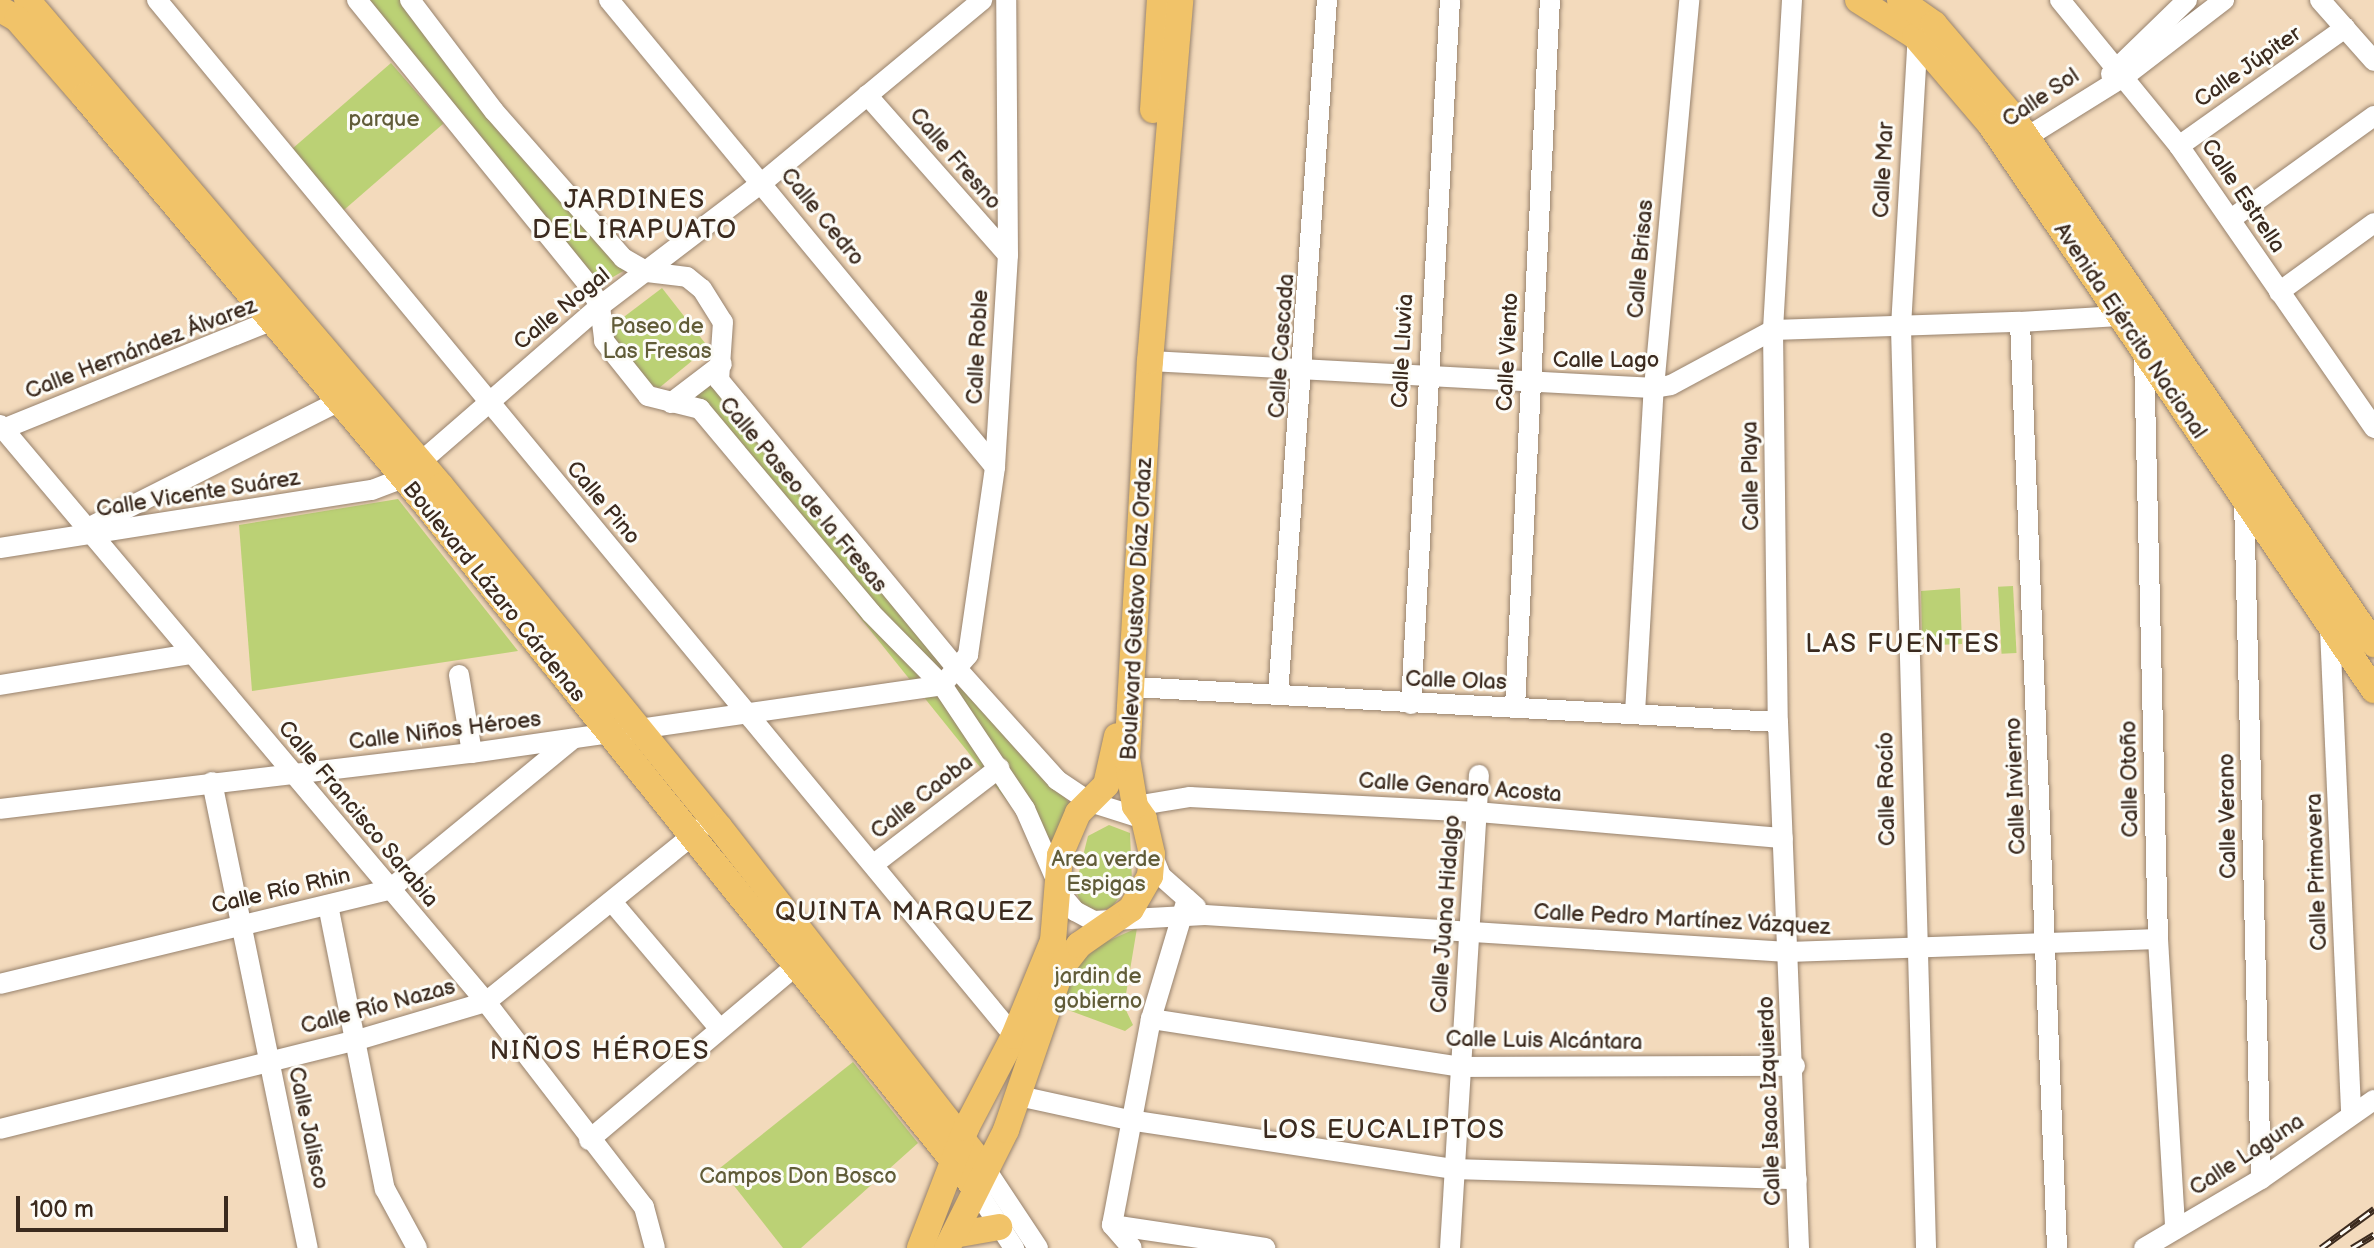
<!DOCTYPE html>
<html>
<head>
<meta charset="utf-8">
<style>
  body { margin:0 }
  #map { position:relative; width:2374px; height:1248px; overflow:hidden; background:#f3dabc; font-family:"Balsamiq Sans",sans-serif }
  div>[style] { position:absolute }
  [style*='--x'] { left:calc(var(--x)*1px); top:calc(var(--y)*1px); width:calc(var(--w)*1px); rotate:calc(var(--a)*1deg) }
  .green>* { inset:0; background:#bbd175; transform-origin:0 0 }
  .roads { filter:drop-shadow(0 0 2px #97826d) drop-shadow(0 0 2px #97826d) }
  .minor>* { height:20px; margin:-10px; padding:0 10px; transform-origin:10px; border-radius:10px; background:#fff }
  .major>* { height:26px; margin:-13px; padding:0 13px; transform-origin:13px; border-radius:13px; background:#f1c369 }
  .rail>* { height:7px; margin-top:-3.5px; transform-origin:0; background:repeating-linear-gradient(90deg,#fdfcf7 0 12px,#3b2a1e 0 24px); box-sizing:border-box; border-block:2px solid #3b2a1e }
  span { translate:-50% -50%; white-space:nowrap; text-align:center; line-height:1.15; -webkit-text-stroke:6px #fdfcf7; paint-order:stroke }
  .street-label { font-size:22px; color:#3b2a1e }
  .park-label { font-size:22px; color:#615c38 }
  .quarter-label { font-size:26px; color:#3b2a1e; letter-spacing:2px }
  .scale { position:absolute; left:16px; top:1196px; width:212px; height:36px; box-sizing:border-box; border:4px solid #3b2a1e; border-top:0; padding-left:10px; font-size:24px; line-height:28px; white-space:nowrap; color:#3b2a1e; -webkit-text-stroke:6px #fdfcf7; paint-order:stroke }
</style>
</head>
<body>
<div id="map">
  <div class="green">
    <div style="clip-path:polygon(366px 0,407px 0,625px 270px,601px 284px)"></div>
    <div style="left:391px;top:63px;width:80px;height:135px;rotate:49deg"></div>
    <div style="clip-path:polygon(662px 288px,705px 343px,704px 351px,659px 388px,648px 384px,610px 339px,608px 329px)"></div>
    <div style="clip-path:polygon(719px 380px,1072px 806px,1053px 858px,687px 402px)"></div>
    <div style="clip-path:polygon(398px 499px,518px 651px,252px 691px,239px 525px)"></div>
    <div style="left:2013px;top:586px;width:67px;height:15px;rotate:87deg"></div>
    <div style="clip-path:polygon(1960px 588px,1962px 644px,1936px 645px,1935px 638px,1922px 639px,1921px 591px)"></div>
    <div style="clip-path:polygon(1109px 825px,1130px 833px,1132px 881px,1111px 908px,1097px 911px,1081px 904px,1075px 888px,1088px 836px)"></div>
    <div style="clip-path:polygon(1137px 928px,1124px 1006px,1133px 1025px,1125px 1031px,1060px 1007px,1075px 967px,1101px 944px)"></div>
    <div style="clip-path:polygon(853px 1062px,918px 1143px,801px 1248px,783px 1248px,720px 1168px)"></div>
  </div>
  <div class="roads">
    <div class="minor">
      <div style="--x:157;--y:0;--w:1345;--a:50.4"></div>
      <div style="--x:357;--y:0;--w:363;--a:50.9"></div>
      <div style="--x:586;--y:282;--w:28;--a:60"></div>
      <div style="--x:600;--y:306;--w:35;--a:83"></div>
      <div style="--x:604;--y:341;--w:70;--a:51.3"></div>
      <div style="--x:648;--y:396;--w:54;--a:14"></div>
      <div style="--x:700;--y:409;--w:266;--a:50"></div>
      <div style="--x:871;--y:613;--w:101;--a:45.4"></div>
      <div style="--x:942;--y:685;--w:149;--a:56.2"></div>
      <div style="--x:1025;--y:809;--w:97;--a:66.3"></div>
      <div style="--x:1064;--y:898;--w:17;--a:50"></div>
      <div style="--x:1075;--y:911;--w:21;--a:28"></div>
      <div style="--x:1094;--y:921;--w:111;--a:-3.1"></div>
      <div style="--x:1205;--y:915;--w:584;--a:3.63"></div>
      <div style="--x:1788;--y:952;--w:370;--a:-2"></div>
      <div style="--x:410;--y:0;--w:139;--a:52.9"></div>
      <div style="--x:494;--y:111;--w:196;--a:48.7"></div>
      <div style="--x:623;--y:258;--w:28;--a:30"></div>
      <div style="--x:647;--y:272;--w:40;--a:7.1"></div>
      <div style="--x:687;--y:277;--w:19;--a:39"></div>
      <div style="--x:702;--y:289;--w:39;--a:58"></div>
      <div style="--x:723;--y:322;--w:58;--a:93.9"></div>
      <div style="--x:719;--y:380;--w:377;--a:50.5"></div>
      <div style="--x:959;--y:671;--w:147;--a:48"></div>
      <div style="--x:1057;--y:780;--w:40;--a:34"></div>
      <div style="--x:1090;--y:802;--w:57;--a:17.5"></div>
      <div style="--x:609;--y:0;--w:606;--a:50.42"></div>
      <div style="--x:1792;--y:0;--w:331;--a:93.3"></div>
      <div style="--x:1773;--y:330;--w:392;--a:89.3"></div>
      <div style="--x:1778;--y:722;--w:526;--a:87.71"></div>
      <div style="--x:2060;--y:0;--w:188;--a:50.8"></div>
      <div style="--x:2179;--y:146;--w:343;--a:55.3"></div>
      <div style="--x:2320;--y:0;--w:81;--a:48.5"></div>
      <div style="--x:1918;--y:32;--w:296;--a:93.3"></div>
      <div style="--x:1901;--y:328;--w:920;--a:88.44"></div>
      <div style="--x:2111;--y:74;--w:106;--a:-44.2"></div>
      <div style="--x:867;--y:95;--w:213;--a:48.6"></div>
      <div style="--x:2014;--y:145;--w:131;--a:-31.9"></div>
      <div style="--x:2125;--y:76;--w:125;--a:-37.5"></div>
      <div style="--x:2179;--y:146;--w:204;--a:-35.4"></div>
      <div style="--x:2231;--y:219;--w:176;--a:-35.8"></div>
      <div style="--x:2279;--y:292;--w:117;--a:-36"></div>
      <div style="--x:2020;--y:322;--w:927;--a:87.71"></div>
      <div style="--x:2149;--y:350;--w:6;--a:141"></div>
      <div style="--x:2144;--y:354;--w:585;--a:88.63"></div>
      <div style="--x:2158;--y:939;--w:290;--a:86.6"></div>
      <div style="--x:1150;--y:361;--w:505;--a:3.07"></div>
      <div style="--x:1654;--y:388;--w:17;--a:-10"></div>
      <div style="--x:1671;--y:385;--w:116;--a:-28.3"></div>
      <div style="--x:1773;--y:330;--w:247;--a:-1.9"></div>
      <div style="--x:2020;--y:322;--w:99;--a:-3.5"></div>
      <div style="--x:2119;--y:316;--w:11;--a:-34"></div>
      <div style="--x:671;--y:403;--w:64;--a:-37.4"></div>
      <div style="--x:0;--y:425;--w:754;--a:49.89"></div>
      <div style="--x:486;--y:1002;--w:259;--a:52.4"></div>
      <div style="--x:644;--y:1207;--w:42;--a:75"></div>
      <div style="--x:3;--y:429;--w:302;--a:-22"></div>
      <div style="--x:2244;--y:499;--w:680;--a:88.57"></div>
      <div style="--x:90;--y:527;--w:279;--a:-26.8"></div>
      <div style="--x:0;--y:548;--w:376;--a:-8.9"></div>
      <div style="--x:372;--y:490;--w:31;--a:-21"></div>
      <div style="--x:401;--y:479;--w:264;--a:-41"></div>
      <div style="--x:600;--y:306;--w:205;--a:-37.3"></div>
      <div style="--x:763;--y:182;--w:285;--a:-39.7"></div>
      <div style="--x:2330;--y:629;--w:484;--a:87.5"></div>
      <div style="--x:459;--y:675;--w:79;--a:80.5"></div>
      <div style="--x:0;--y:685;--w:194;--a:-9.2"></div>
      <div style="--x:1133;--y:687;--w:646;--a:3.11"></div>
      <div style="--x:1278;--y:695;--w:697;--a:-85.97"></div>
      <div style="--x:1411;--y:704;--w:705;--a:-86.83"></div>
      <div style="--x:1515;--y:707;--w:708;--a:-87.17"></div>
      <div style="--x:1635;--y:713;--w:326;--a:-86.7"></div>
      <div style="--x:1654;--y:388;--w:390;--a:-84.8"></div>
      <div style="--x:212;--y:782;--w:476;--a:78.4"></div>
      <div style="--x:1135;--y:806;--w:56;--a:-9.3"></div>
      <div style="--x:1190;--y:797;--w:287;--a:3"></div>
      <div style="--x:1477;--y:812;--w:307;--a:4.9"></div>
      <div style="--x:0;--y:809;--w:475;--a:-6.8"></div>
      <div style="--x:472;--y:753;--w:475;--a:-8.2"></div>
      <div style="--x:942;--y:685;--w:40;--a:-49"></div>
      <div style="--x:968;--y:655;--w:190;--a:-81.8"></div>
      <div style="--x:995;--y:467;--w:212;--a:-86.5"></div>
      <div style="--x:1008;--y:255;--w:255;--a:-90.4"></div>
      <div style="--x:1152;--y:854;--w:24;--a:68"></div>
      <div style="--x:1161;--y:876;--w:47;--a:41.5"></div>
      <div style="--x:874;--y:864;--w:158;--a:-37.5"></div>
      <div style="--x:613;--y:903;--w:165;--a:49.7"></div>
      <div style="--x:328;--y:905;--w:290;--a:78.7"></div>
      <div style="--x:385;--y:1189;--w:67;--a:61.5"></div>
      <div style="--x:0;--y:984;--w:400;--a:-13.6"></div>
      <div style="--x:389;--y:890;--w:238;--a:-39.4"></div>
      <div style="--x:1151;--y:1019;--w:313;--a:8.8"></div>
      <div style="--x:1460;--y:1067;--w:335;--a:-0.2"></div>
      <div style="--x:1019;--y:1096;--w:113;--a:12.3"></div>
      <div style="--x:1129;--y:1120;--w:329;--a:8.6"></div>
      <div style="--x:1454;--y:1169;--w:343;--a:1.7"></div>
      <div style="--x:0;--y:1129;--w:365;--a:-14"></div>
      <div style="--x:354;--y:1041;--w:138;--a:-16.5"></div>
      <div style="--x:486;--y:1002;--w:277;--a:-38.9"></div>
      <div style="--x:589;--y:1140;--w:272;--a:-40.1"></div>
      <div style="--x:985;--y:1168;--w:96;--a:56.5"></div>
      <div style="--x:975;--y:1188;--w:72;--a:57"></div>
      <div style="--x:1112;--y:1225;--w:210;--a:-79.3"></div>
      <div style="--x:1151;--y:1019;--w:125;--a:-73.3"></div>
      <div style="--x:1112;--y:1225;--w:155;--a:8.5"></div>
      <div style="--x:1112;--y:1225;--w:30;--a:49"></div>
      <div style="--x:1450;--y:1248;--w:474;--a:-86.5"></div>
      <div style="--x:2144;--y:1248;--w:136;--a:-30.5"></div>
      <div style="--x:2261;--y:1179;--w:138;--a:-35"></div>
    </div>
    <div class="major">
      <div style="--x:27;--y:0;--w:638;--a:49.57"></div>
      <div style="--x:441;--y:486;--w:441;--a:50.8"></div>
      <div style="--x:720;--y:828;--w:431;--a:52.1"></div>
      <div style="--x:1858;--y:0;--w:67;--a:32.3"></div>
      <div style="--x:1915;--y:36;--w:116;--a:49.6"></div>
      <div style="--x:1990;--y:124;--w:684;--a:55.85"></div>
      <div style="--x:1900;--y:0;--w:42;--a:35.2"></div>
      <div style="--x:1934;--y:24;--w:117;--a:49.5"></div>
      <div style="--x:2010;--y:113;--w:644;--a:55.57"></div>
      <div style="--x:0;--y:9;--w:20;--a:30"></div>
      <div style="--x:17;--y:19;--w:102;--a:49"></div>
      <div style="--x:84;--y:96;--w:528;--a:50.07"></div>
      <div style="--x:423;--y:501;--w:881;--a:51.22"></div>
      <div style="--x:1153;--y:110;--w:110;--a:-86.4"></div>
      <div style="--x:954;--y:1235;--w:46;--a:-10.1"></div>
      <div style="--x:920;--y:1248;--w:129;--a:-69"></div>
      <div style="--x:966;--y:1128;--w:104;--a:-62.4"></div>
      <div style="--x:1014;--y:1036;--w:103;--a:-67.7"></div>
      <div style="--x:1053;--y:941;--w:86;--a:-85.3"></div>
      <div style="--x:1060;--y:855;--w:46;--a:-66.8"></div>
      <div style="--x:1078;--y:813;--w:40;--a:-45"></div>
      <div style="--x:1106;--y:785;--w:50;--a:-77.3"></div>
      <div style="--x:947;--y:1248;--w:132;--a:-63.4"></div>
      <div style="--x:1006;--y:1130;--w:172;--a:-71"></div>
      <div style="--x:1062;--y:967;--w:28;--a:-52"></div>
      <div style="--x:1079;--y:945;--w:63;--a:-34.7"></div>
      <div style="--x:1131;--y:909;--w:38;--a:-60"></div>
      <div style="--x:1150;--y:876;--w:22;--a:-85"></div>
      <div style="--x:1152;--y:854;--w:36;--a:-103"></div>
      <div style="--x:1144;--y:819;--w:16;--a:-125"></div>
      <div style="--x:1135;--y:806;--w:49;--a:-99.5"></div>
      <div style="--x:1127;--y:758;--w:398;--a:-86.7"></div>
      <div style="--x:1150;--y:361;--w:362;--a:-85.2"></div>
    </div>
  </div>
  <div class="rail">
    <div style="--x:2321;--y:1248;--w:66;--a:-36.3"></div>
    <div style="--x:2352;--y:1248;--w:26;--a:-31"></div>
  </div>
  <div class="street-label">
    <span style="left:2248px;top:67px;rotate:-35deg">Calle Júpiter</span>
    <span style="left:2041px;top:98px;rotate:-34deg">Calle Sol</span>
    <span style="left:955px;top:159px;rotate:49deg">Calle Fresno</span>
    <span style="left:1884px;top:170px;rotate:-87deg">Calle Mar</span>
    <span style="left:2243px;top:196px;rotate:56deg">Calle Estrella</span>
    <span style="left:822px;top:217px;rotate:51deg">Calle Cedro</span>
    <span style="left:1641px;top:259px;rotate:-85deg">Calle Brisas</span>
    <span style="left:562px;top:309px;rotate:-39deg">Calle Nogal</span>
    <span style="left:2130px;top:331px;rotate:56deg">Avenida Ejército Nacional</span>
    <span style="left:1282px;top:346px;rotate:-86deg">Calle Cascada</span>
    <span style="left:978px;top:347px;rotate:-87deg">Calle Roble</span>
    <span style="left:141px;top:349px;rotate:-21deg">Calle Hernández Álvarez</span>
    <span style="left:1403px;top:351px;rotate:-87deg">Calle Lluvia</span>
    <span style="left:1508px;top:352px;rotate:-87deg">Calle Viento</span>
    <span style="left:1606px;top:361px">Calle Lago</span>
    <span style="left:1751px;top:476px;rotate:-91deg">Calle Playa</span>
    <span style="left:198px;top:494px;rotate:-9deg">Calle Vicente Suárez</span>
    <span style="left:803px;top:495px;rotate:50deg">Calle Paseo de la Fresas</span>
    <span style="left:603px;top:503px;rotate:50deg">Calle Pino</span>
    <span style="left:494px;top:592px;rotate:51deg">Boulevard Lázaro Cárdenas</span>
    <span style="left:1137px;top:609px;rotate:-87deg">Boulevard Gustavo Díaz Ordaz</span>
    <span style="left:1456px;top:681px;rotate:2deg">Calle Olas</span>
    <span style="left:445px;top:731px;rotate:-7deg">Calle Niños Héroes</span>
    <span style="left:2130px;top:779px;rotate:-91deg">Calle Otoño</span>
    <span style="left:2016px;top:786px;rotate:-92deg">Calle Invierno</span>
    <span style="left:1460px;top:788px;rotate:4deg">Calle Genaro Acosta</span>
    <span style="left:1887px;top:789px;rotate:-91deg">Calle Rocío</span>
    <span style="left:922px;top:797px;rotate:-38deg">Calle Caoba</span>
    <span style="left:358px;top:814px;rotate:50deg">Calle Francisco Sarabia</span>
    <span style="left:2228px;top:816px;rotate:-91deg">Calle Verano</span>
    <span style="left:2317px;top:872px;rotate:-92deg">Calle Primavera</span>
    <span style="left:281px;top:891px;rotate:-13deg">Calle Río Rhin</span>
    <span style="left:1446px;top:914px;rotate:-86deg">Calle Juana Hidalgo</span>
    <span style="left:1682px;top:920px;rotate:3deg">Calle Pedro Martínez Vázquez</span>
    <span style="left:378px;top:1007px;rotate:-15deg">Calle Río Nazas</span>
    <span style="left:1544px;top:1041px;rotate:1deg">Calle Luis Alcántara</span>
    <span style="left:1770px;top:1101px;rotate:-92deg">Calle Isaac Izquierdo</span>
    <span style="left:308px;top:1128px;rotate:78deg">Calle Jalisco</span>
    <span style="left:2247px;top:1155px;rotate:-33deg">Calle Laguna</span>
  </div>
  <div class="park-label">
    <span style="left:384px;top:120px">parque</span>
    <span style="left:657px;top:339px">Paseo de<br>Las Fresas</span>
    <span style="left:1106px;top:872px">Area verde<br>Espigas</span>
    <span style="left:1098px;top:989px">jardin de<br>gobierno</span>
    <span style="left:798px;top:1177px">Campos Don Bosco</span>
  </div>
  <div class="quarter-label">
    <span style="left:635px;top:216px">JARDINES<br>DEL IRAPUATO</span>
    <span style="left:1903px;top:645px">LAS FUENTES</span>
    <span style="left:905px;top:913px">QUINTA MARQUEZ</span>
    <span style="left:600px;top:1052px">NIÑOS HÉROES</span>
    <span style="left:1384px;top:1131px">LOS EUCALIPTOS</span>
  </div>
  <div class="scale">100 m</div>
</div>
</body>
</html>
